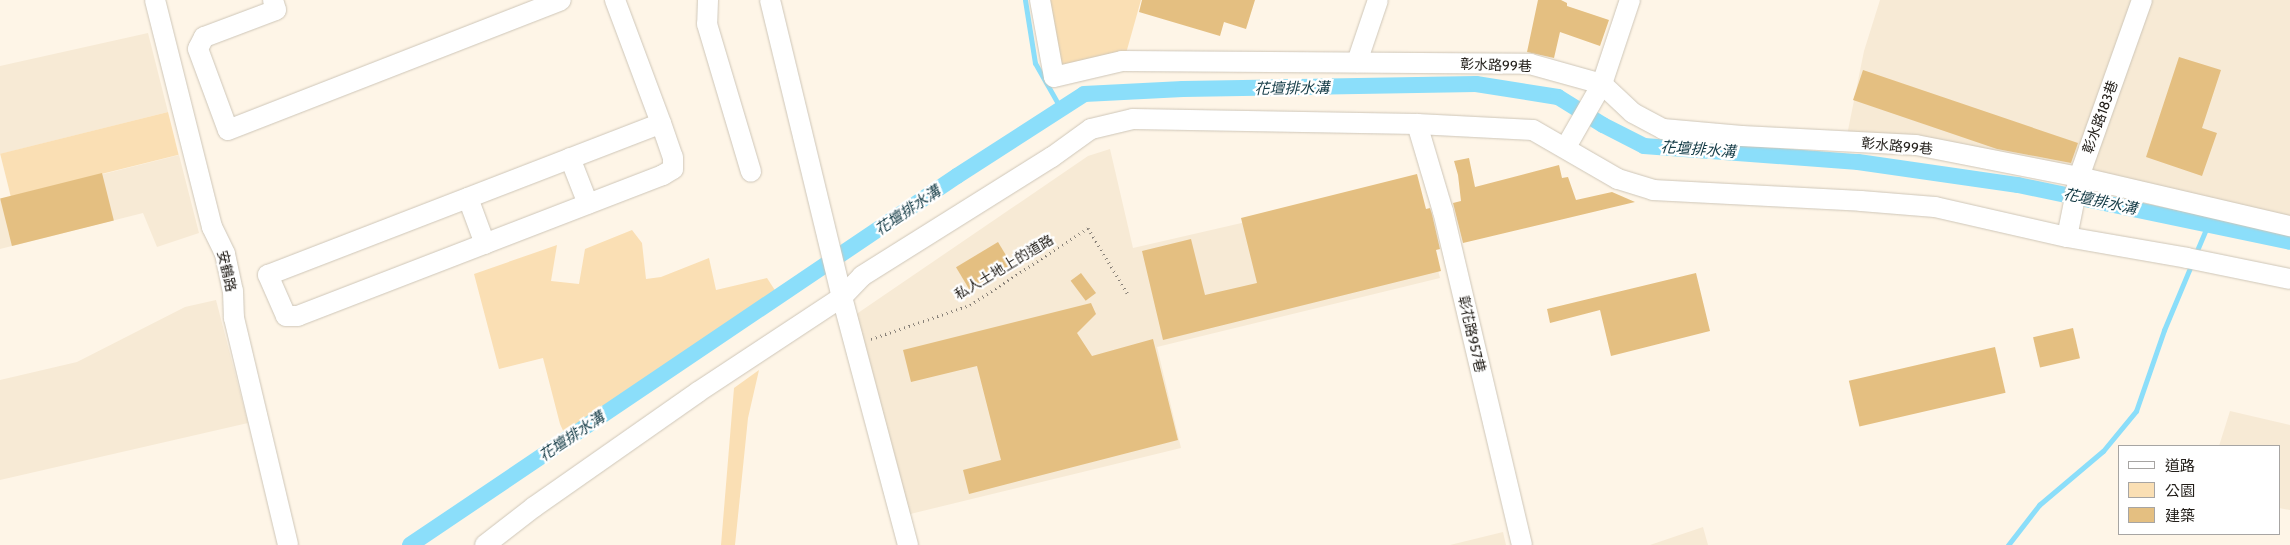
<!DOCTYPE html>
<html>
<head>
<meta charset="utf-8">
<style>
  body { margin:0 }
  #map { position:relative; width:2290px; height:545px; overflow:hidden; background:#fef5e7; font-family:Cabin,"Noto Sans TC",sans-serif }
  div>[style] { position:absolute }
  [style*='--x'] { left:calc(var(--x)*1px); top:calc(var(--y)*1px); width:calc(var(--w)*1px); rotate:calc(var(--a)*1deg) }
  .built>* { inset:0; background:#f7ead5 }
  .green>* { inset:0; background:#fadfb4; transform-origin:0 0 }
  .stream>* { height:5px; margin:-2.5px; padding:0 2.5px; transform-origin:2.5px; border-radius:2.5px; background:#8bdefa }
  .canal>* { height:16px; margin:-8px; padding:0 8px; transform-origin:8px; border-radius:8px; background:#8bdefa }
  .building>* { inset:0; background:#e4bf81; transform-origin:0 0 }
  .path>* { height:3px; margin-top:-1.5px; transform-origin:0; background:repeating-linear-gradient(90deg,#898279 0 1px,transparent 0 5px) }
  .roads { filter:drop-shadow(0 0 1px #cec6b8) drop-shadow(0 0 1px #cec6b8) }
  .minor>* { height:20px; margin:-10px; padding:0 10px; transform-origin:10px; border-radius:10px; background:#fff }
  span { translate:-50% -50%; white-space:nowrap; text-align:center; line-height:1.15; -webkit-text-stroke:4.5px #fff; paint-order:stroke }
  .street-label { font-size:14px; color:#221e19 }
  .water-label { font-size:15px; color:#143b46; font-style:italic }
  .legend { position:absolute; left:2118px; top:445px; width:162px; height:90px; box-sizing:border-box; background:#fff; border:1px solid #a7a5a3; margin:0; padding:6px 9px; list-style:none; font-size:15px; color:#221e19 }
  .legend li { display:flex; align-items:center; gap:10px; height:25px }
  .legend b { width:25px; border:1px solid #a7a5a3 }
</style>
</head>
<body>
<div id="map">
  <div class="built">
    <div style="clip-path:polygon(1880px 0,2290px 0,2290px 229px,1968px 154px,1845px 145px,1864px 51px)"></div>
    <div style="clip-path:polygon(148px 33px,168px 112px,0 154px,0 66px)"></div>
    <div style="clip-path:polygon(1110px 149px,1133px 248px,1416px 183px,1440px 278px,1157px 347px,1181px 448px,902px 516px,855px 315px,1088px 156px)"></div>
    <div style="clip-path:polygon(179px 155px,199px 233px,157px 247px,143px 213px,0 249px,0 200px)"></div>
    <div style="clip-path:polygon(216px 300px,248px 423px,0 480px,0 380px,77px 362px,185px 307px)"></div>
    <div style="clip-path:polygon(2230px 411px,2290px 425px,2290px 510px,2279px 508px,2279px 446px,2219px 446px)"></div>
    <div style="clip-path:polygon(1703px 527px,1708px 545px,1650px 545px)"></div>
    <div style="clip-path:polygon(1503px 532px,1506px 545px,1450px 545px)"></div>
  </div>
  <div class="green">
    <div style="clip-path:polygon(1046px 0,1141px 0,1123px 64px,1061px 67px)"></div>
    <div style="left:168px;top:112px;width:44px;height:173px;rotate:76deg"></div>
    <div style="clip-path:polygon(632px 230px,642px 243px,646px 279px,661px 277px,709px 258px,716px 290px,767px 278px,780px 298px,570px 446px,560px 424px,543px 358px,499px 369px,474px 274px,557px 245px,551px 281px,579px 284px,585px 249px)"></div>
    <div style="clip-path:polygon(759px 370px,748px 418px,735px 545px,721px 545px,734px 388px)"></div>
  </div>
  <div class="stream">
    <div style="--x:1025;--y:0;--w:64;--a:81"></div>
    <div style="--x:1035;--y:63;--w:53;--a:60.5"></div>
    <div style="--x:2195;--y:255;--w:33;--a:-67"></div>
    <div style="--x:2008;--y:545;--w:51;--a:-52.2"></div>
    <div style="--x:2039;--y:505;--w:84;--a:-40.2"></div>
    <div style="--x:2103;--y:451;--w:52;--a:-50.5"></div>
    <div style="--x:2136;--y:411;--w:86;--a:-70.9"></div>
    <div style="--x:2164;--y:330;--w:73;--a:-67.3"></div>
  </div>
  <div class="canal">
    <div style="--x:410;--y:545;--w:660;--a:-34"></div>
    <div style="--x:957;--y:176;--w:151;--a:-32.8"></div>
    <div style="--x:1084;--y:94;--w:99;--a:-2.9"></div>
    <div style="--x:1183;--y:89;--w:293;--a:-1"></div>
    <div style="--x:1476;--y:84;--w:83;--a:9"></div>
    <div style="--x:1558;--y:97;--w:53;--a:31.9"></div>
    <div style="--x:1603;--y:125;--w:46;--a:27.1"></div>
    <div style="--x:1644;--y:146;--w:215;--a:4.3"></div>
    <div style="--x:1858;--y:162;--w:162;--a:8.2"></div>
    <div style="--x:2018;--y:185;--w:278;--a:11.8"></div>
  </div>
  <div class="building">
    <div style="clip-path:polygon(1142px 0,1255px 0,1246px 29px,1224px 22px,1220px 36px,1139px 12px)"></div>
    <div style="clip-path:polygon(1538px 0,1561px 0,1567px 3px,1567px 6px,1609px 20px,1600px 46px,1560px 32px,1554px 58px,1527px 52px)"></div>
    <div style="clip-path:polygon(2179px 57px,2221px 70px,2202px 128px,2217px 133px,2202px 176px,2146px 157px)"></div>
    <div style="clip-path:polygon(1863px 70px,2078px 143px,2071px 163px,1997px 149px,1853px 100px)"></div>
    <div style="clip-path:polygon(1469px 158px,1475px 187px,1559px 165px,1562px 178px,1568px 177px,1576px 200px,1612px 192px,1635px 202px,1463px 243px,1453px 203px,1461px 201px,1458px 175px,1454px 161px)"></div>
    <div style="left:102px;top:173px;width:49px;height:105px;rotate:76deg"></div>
    <div style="clip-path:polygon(1417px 174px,1426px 209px,1430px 208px,1432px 214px,1440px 249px,1436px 250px,1441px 271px,1163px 340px,1142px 251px,1191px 239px,1205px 295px,1257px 283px,1241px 218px)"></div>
    <div style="left:998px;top:242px;width:26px;height:49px;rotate:59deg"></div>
    <div style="left:1081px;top:273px;width:25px;height:13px;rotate:53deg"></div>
    <div style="clip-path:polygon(1696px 273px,1710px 331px,1611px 356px,1600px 310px,1550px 323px,1547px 309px)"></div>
    <div style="clip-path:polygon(1091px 303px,1096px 314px,1077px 333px,1092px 356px,1153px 339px,1178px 440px,969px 494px,963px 470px,1001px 460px,977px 366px,911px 382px,903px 350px)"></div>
    <div style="left:2073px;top:328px;width:31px;height:41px;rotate:77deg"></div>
    <div style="left:1995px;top:347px;width:47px;height:150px;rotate:77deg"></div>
  </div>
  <div class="path">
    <div style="--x:871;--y:339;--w:105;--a:-19"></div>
    <div style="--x:970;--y:305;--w:141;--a:-33.1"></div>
    <div style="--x:1088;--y:228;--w:79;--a:58.9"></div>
  </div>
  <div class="roads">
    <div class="minor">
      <div style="--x:155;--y:0;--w:234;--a:75.9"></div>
      <div style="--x:212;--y:227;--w:30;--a:64"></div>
      <div style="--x:225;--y:254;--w:38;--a:78"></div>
      <div style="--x:233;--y:291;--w:27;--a:88"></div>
      <div style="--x:234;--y:318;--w:233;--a:76.6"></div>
      <div style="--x:273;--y:0;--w:10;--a:73"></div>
      <div style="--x:276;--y:10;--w:77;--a:159.4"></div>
      <div style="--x:204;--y:37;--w:13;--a:117"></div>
      <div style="--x:198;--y:49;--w:86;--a:69.7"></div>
      <div style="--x:228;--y:130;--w:357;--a:-21.3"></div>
      <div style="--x:615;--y:0;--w:131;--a:69.5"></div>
      <div style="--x:661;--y:123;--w:36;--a:71"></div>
      <div style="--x:673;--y:157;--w:12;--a:90"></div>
      <div style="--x:673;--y:169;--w:12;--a:149"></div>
      <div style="--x:663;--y:175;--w:391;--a:158.9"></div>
      <div style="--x:298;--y:316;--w:12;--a:180"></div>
      <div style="--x:286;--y:316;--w:45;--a:-113.7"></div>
      <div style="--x:268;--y:275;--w:421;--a:-21.1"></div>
      <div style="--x:708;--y:0;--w:24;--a:92"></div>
      <div style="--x:707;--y:24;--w:154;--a:73.4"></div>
      <div style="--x:770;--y:0;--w:306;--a:76.4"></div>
      <div style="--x:842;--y:297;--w:257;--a:75.1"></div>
      <div style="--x:1040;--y:0;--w:78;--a:79.7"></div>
      <div style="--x:1054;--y:77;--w:70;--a:-13.2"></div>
      <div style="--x:1122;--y:61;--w:408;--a:0.4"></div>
      <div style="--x:1530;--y:64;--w:75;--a:15.5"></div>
      <div style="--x:1602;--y:84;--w:42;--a:43.1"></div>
      <div style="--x:1633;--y:113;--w:34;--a:28"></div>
      <div style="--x:1663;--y:129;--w:79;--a:5.1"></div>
      <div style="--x:1742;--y:136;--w:174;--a:3"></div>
      <div style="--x:1916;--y:145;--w:166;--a:11.1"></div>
      <div style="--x:2079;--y:177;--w:217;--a:13.1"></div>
      <div style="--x:1357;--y:62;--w:65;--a:-71.3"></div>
      <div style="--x:1417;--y:124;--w:91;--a:73.4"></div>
      <div style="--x:1443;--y:211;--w:343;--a:76.7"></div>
      <div style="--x:1566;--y:147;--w:73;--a:-60.3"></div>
      <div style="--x:1602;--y:84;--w:89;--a:-71.6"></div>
      <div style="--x:570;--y:158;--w:49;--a:68.6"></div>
      <div style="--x:468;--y:198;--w:49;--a:69.7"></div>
      <div style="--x:2067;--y:237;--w:61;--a:-78.7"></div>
      <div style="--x:2079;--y:177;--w:188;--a:-70.4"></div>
      <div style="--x:485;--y:545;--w:62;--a:-37.8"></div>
      <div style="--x:534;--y:507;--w:200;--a:-35"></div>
      <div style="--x:698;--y:392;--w:173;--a:-33.4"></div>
      <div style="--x:842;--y:297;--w:29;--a:-46"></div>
      <div style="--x:862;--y:276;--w:224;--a:-32.1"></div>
      <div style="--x:1052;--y:157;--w:48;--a:-35.7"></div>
      <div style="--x:1091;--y:129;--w:43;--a:-13.4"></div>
      <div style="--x:1133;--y:119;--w:284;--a:1"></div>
      <div style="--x:1417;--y:124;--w:116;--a:3"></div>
      <div style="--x:1533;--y:130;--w:98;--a:30"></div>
      <div style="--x:1618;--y:179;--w:37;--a:17"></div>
      <div style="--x:1653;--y:190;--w:208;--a:3"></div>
      <div style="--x:1861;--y:201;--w:74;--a:4.6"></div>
      <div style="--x:1935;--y:207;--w:135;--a:12.8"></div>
      <div style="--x:2067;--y:237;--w:122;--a:9.9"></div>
      <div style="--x:2187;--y:258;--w:105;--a:11.5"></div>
    </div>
  </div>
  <div class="street-label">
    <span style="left:1496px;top:65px;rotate:2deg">彰水路99巷</span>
    <span style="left:2100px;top:117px;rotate:-70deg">彰水路183巷</span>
    <span style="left:1897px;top:146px;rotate:5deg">彰水路99巷</span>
    <span style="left:1004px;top:267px;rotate:-31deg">私人土地上的道路</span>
    <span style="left:227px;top:271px;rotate:77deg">安鶴路</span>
    <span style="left:1472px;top:334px;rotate:77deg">彰花路957巷</span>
  </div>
  <div class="water-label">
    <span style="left:1292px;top:89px;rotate:-1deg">花壇排水溝</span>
    <span style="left:1698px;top:150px;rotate:4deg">花壇排水溝</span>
    <span style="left:2100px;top:202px;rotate:12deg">花壇排水溝</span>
    <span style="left:908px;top:211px;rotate:-34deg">花壇排水溝</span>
    <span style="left:572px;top:437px;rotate:-34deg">花壇排水溝</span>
  </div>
  <ul class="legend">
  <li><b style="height:6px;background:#fff"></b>道路</li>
  <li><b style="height:14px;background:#fadfb4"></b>公園</li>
  <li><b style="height:14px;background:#e4bf81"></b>建築</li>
  </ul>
</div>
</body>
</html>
